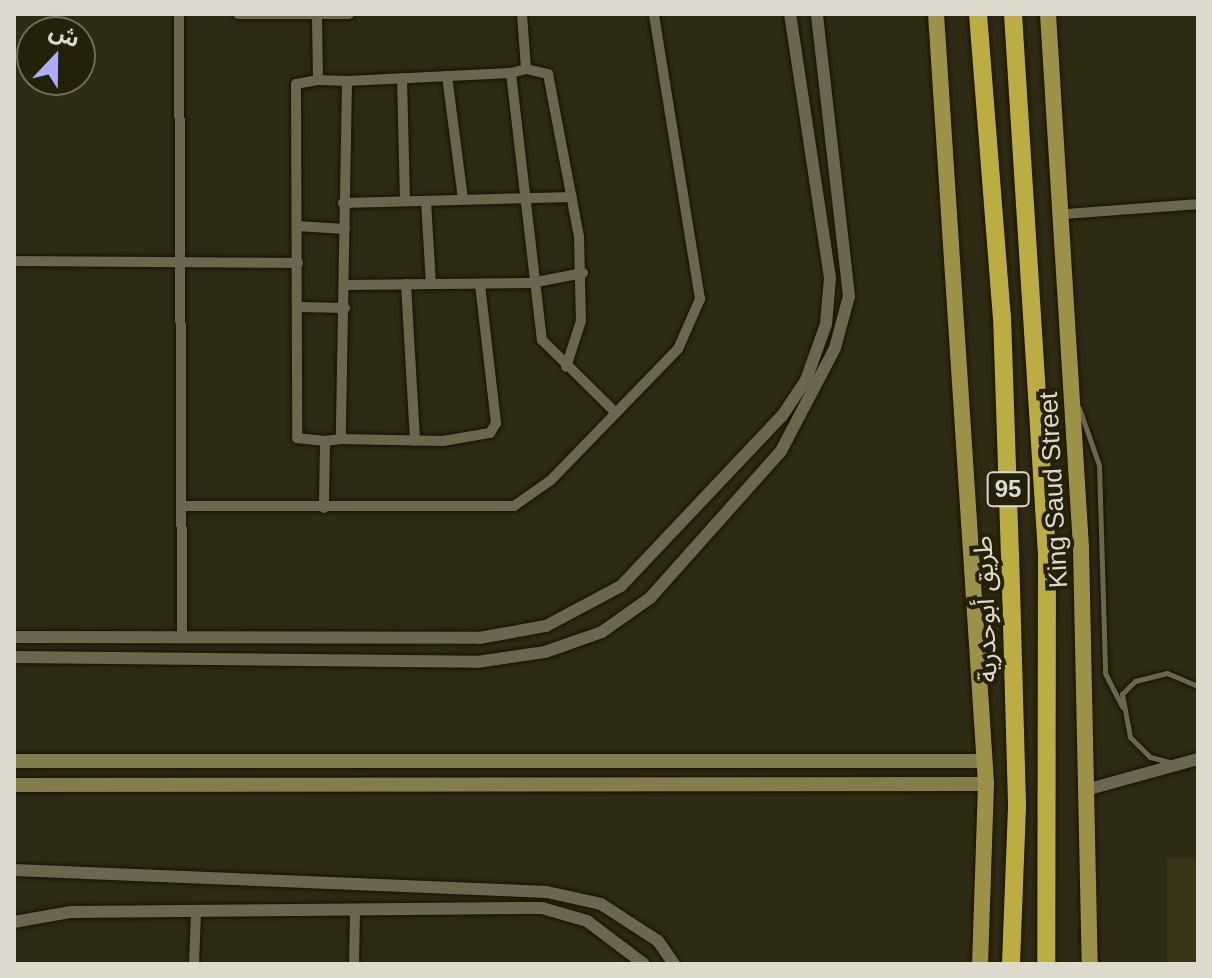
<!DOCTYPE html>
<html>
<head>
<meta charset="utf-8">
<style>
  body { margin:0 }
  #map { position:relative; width:1212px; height:978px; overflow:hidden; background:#2e2b14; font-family:Helvetica,"Noto Sans Arabic",sans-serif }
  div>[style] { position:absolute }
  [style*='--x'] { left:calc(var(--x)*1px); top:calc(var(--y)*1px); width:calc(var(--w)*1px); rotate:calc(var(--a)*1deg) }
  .built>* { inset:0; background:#393416; transform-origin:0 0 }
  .roads { filter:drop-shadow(0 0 2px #161301) drop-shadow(0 0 2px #161301) }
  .service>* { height:5px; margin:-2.5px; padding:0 2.5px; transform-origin:2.5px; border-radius:2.5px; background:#6a674e }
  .minor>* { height:10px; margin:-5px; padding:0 5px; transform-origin:5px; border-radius:5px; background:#6a674e }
  .tertiary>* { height:12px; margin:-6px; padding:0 6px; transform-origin:6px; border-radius:6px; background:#6a674e }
  .secondary>* { height:14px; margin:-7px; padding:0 7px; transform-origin:7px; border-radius:7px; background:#837c4b }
  .primary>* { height:16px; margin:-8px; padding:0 8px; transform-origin:8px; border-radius:8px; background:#9b9147 }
  .motorway>* { height:18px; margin:-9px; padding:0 9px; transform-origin:9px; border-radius:9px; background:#bcad43 }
  span { translate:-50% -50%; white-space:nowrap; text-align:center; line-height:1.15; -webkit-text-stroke:8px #24210a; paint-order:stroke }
  .shield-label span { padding:2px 6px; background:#24210a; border:2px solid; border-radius:6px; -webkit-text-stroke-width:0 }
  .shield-label { font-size:24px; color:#dcdacc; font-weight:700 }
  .street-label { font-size:26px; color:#dcdacc }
  .frame { position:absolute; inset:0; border:16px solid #dcdacc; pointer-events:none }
  .north { position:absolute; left:16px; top:16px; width:80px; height:80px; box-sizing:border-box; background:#24210a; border:2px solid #6e6b58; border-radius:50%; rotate:22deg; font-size:22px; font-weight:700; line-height:32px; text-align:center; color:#dcdacc }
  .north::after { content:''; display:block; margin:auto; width:28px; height:36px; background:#abaffb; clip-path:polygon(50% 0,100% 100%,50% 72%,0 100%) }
</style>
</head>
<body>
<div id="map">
  <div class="built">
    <div style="left:1198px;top:858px;width:106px;height:31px;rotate:90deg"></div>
  </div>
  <div class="roads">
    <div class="service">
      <div style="--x:1079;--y:408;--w:60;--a:70.7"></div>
      <div style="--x:1099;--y:465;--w:208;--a:88.3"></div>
      <div style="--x:1105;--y:673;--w:38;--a:63"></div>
      <div style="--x:1169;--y:762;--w:20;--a:-165"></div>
      <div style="--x:1150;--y:757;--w:28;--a:-135"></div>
      <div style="--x:1130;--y:737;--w:44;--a:-100.5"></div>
      <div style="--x:1122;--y:694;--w:18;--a:-45"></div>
      <div style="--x:1135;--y:681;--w:33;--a:-14"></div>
      <div style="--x:1167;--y:673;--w:34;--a:23"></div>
    </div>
    <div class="minor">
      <div style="--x:179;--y:14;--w:624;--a:89.72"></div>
      <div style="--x:238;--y:14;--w:111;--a:0"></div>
      <div style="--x:522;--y:14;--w:55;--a:85.8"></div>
      <div style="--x:526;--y:69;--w:16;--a:165"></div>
      <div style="--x:511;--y:73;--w:269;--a:83.4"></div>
      <div style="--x:542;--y:340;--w:104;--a:44.6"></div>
      <div style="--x:317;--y:16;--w:64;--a:89.1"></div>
      <div style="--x:318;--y:80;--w:29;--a:2"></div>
      <div style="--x:347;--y:81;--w:358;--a:91"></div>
      <div style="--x:341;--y:439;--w:16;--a:173"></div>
      <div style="--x:325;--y:441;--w:67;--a:90.9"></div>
      <div style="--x:526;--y:69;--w:23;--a:13"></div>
      <div style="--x:548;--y:74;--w:165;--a:79.2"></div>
      <div style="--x:579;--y:236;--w:85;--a:88.7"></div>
      <div style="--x:581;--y:321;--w:48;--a:108.1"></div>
      <div style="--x:447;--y:76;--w:124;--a:82.6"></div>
      <div style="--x:402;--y:78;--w:123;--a:88.6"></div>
      <div style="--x:318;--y:80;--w:22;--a:170"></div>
      <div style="--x:296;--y:84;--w:354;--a:89.8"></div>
      <div style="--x:297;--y:438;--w:28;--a:6"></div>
      <div style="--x:347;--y:81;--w:164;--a:-2.8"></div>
      <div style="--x:426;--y:201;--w:83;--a:86.6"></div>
      <div style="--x:343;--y:203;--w:229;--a:-1.5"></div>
      <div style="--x:1065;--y:214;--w:133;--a:-4.3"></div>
      <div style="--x:297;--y:226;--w:48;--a:3.6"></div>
      <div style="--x:14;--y:261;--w:284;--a:0.4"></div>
      <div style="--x:406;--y:284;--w:157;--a:86.7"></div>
      <div style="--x:345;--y:285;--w:186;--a:-0.6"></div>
      <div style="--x:531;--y:283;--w:53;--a:-10.9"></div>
      <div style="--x:299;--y:307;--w:46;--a:1.2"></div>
      <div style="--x:341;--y:439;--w:102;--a:1.1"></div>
      <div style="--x:443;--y:441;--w:48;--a:-9.7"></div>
      <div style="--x:490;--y:433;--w:12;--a:-59"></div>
      <div style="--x:496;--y:423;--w:140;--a:-96.6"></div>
      <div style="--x:182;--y:506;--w:332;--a:0"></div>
      <div style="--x:514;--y:506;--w:45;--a:-35.1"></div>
      <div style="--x:551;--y:480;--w:182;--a:-45.9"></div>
      <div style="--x:678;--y:349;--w:55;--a:-66.3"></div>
      <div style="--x:700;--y:299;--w:289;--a:-99.2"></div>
      <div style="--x:194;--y:964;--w:53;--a:-87.8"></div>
      <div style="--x:354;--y:964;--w:54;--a:-88.9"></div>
    </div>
    <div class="tertiary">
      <div style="--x:14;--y:637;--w:465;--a:0.1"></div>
      <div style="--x:479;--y:638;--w:68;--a:-10.2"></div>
      <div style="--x:546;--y:626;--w:85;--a:-28.1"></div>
      <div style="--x:621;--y:586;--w:234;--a:-46.6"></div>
      <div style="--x:782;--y:416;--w:43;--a:-56.3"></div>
      <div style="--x:806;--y:380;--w:59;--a:-70.3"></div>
      <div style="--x:826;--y:324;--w:46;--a:-85"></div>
      <div style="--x:830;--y:278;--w:267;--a:-98.6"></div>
      <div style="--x:14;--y:657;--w:463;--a:0.6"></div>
      <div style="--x:477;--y:662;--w:69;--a:-8.4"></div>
      <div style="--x:545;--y:652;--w:60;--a:-19.3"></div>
      <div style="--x:602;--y:632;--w:59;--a:-35.3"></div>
      <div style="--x:650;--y:598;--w:197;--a:-48.3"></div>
      <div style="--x:781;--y:451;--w:116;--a:-62.3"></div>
      <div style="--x:835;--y:348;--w:54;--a:-74.9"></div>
      <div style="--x:849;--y:296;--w:284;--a:-96.5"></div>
      <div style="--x:1089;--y:789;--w:113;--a:-15.4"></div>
      <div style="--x:14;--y:870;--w:533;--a:2.36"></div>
      <div style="--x:547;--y:892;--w:55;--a:12.5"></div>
      <div style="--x:601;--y:904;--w:68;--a:33"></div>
      <div style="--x:658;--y:941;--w:28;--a:55"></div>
      <div style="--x:14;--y:922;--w:58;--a:-10"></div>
      <div style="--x:71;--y:912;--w:471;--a:-0.5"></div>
      <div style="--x:542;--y:908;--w:47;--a:16.1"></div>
      <div style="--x:587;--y:921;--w:71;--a:37"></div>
    </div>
    <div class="secondary">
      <div style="--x:14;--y:761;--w:971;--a:0"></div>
      <div style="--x:14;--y:785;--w:972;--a:-0.06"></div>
    </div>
    <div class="primary">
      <div style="--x:936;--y:14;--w:772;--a:86.28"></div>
      <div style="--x:986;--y:784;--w:180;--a:91.9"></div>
      <div style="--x:1048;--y:14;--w:535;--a:86.46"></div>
      <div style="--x:1081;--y:548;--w:416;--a:88.8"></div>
    </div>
    <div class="motorway">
      <div style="--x:978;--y:14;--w:303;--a:85.5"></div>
      <div style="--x:1002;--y:316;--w:237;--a:88.1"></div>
      <div style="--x:1010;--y:553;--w:254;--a:88.4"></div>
      <div style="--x:1017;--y:807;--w:157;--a:92.2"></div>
      <div style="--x:1013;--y:14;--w:542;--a:86.4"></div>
      <div style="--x:1047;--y:555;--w:409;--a:90.1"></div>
    </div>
  </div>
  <div class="shield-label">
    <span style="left:1008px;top:489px">95</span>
  </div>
  <div class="street-label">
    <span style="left:1054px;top:490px;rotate:-93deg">King Saud Street</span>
    <span style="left:986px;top:609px;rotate:-92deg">طريق أبوحدرية</span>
  </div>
  <div class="frame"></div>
  <div class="north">ش</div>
</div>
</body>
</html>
